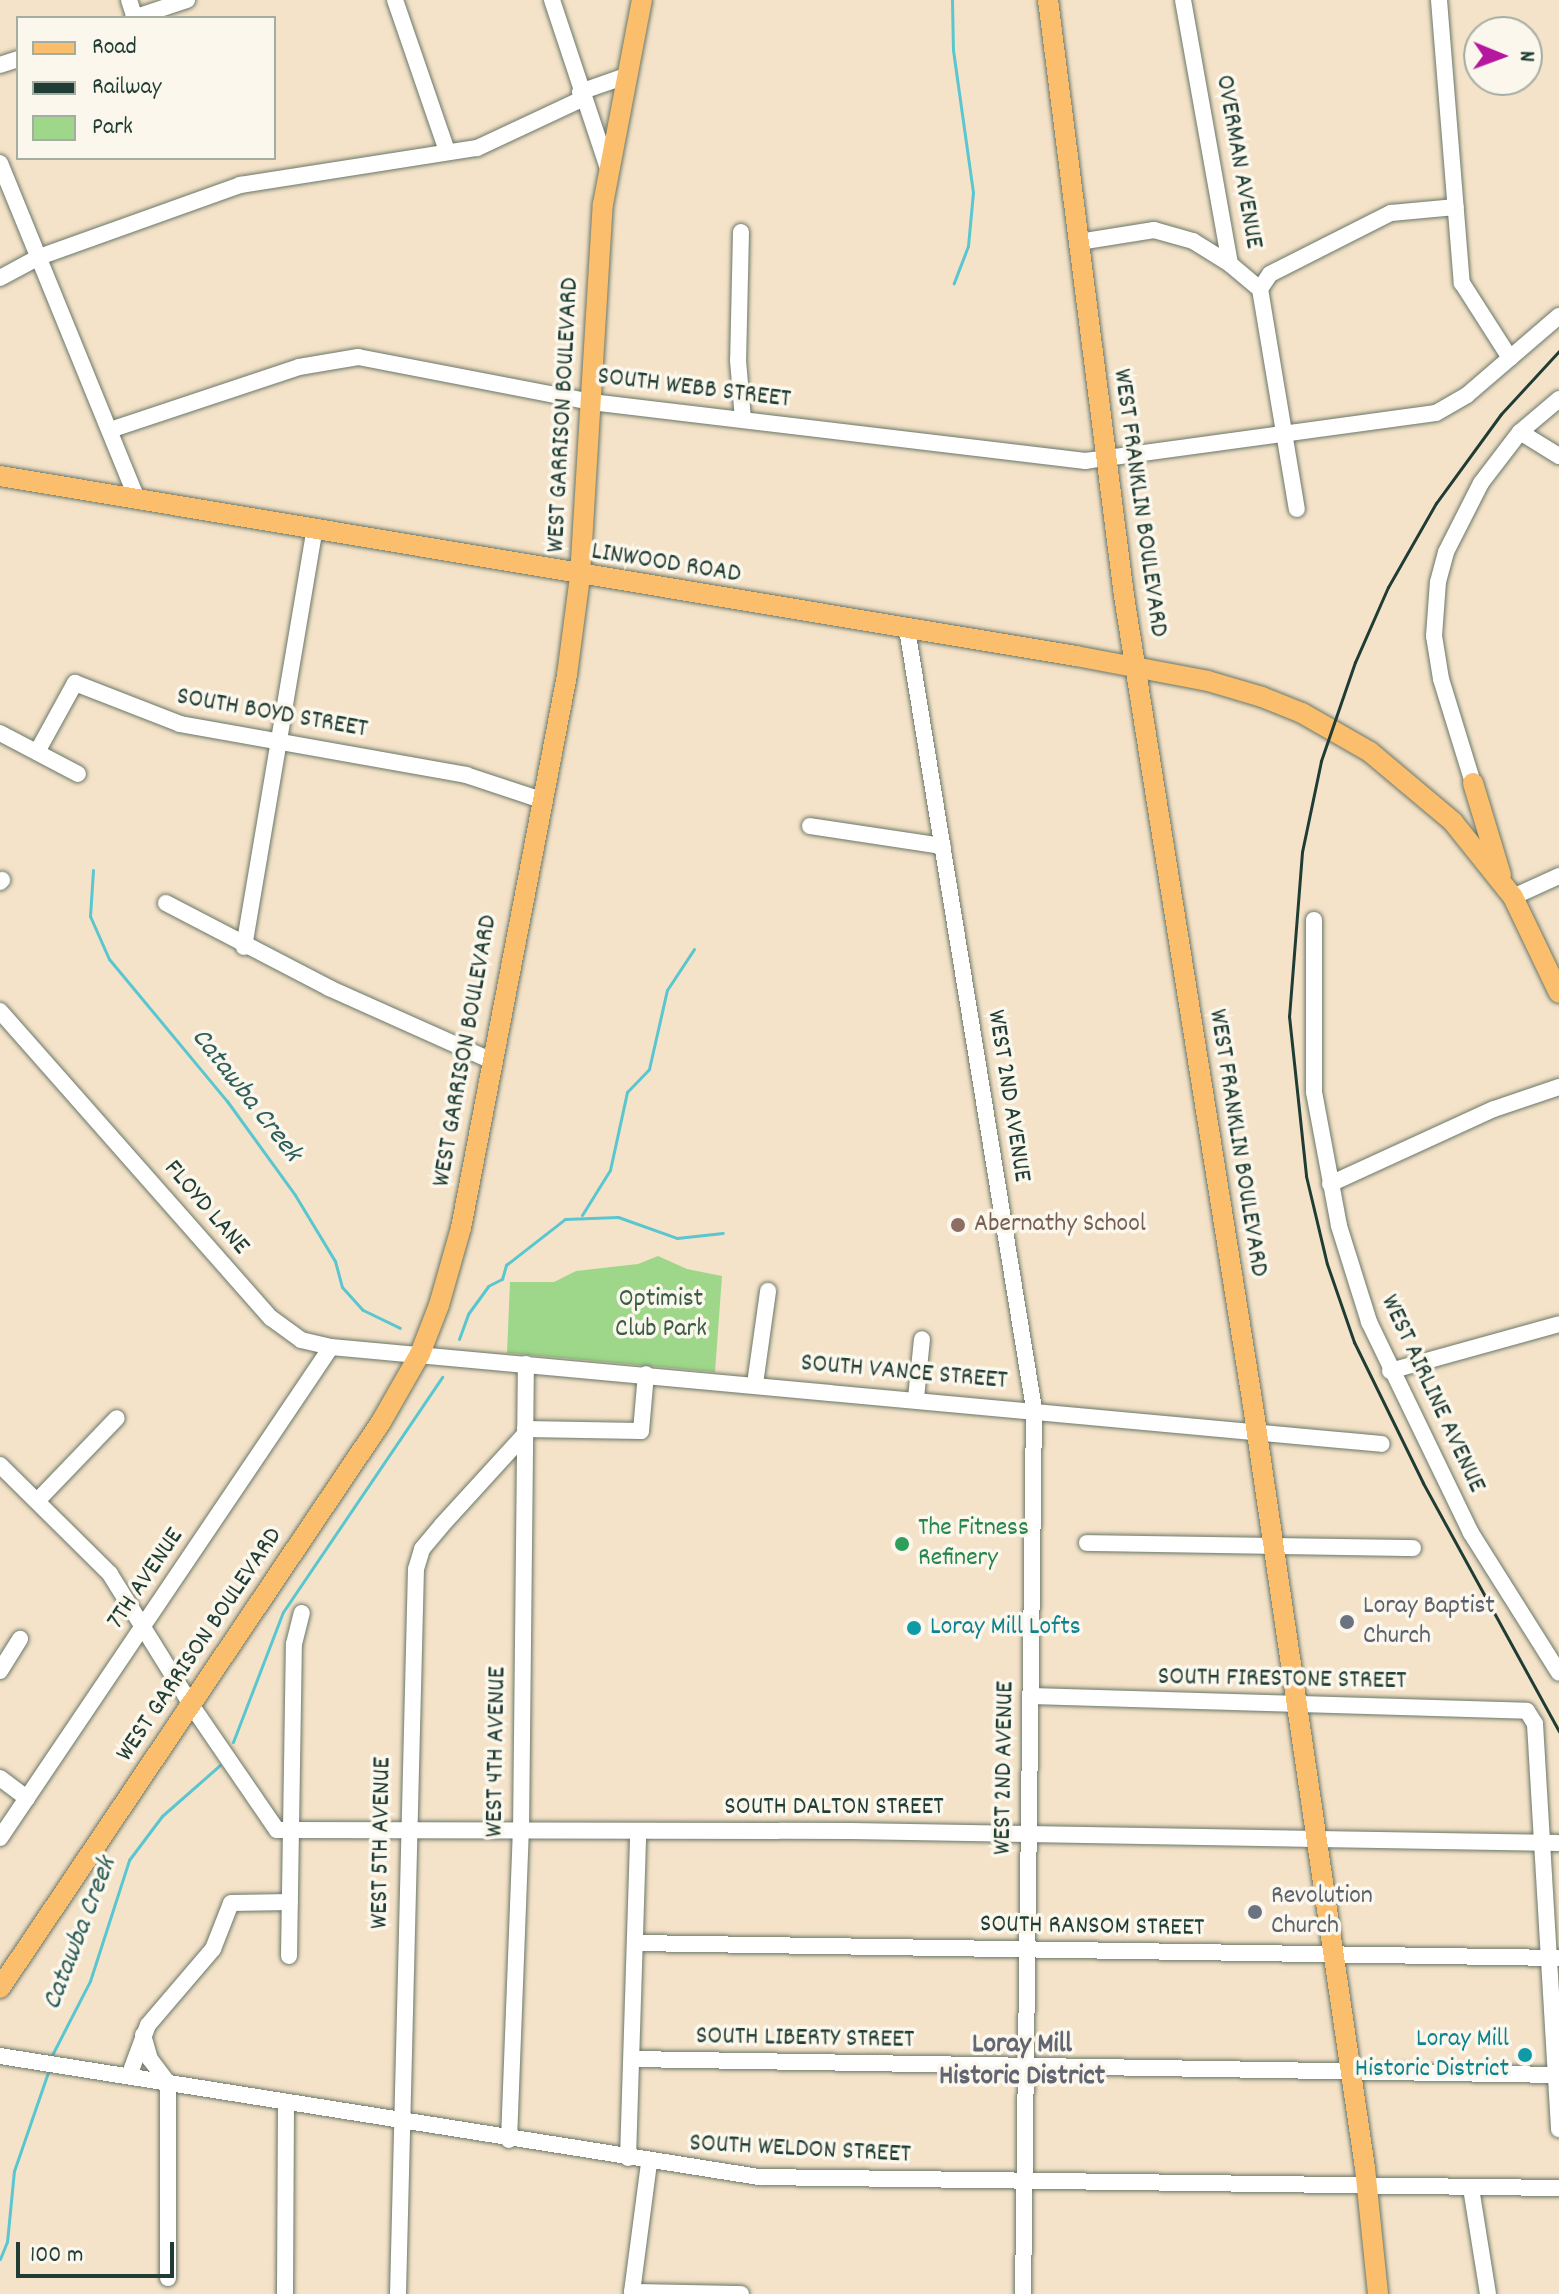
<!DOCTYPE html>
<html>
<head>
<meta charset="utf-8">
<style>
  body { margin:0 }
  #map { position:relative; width:1559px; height:2294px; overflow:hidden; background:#f5e3c9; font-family:Dekko,sans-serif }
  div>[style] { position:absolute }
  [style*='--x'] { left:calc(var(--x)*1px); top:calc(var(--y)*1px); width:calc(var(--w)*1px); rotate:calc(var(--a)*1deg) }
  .green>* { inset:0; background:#9ed789 }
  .stream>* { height:3px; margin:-1.5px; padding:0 1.5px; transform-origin:1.5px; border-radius:1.5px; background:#59c6d0 }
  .roads { filter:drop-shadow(0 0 2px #6a7768) drop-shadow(0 0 2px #6a7768) }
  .minor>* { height:16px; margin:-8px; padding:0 8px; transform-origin:8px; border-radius:8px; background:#fff }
  .major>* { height:20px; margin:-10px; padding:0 10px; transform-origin:10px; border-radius:10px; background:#fabe6d }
  .rail>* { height:3px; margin:-1.5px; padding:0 1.5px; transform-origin:1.5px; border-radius:1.5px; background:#1f3d34 }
  .dots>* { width:22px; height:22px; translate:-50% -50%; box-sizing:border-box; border:4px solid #fbf7ec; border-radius:50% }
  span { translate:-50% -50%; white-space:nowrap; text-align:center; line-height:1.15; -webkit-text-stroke:7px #fbf7ec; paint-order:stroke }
  .street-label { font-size:26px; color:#1f3d34 }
  .education-label { font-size:26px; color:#785e54 }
  .left { translate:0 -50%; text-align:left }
  .park-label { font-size:26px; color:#385c45 }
  .leisure-label { font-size:26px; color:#27864d }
  .worship-label { font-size:26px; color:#5b616d }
  .culture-label { font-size:26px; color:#0d838f }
  .right { translate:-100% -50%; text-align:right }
  .water-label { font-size:28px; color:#2e5f5b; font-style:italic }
  .neighbourhood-label { font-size:28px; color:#626672; font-weight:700 }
  .legend { position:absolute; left:16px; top:16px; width:260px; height:144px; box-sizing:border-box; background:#fbf7ec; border:2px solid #a3ada2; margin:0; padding:10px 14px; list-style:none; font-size:24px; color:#1f3d34 }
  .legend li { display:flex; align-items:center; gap:16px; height:40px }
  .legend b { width:40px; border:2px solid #a3ada2 }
  .north { position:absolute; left:1463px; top:16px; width:80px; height:80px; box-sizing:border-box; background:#fbf7ec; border:2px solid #a3ada2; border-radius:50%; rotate:91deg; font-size:22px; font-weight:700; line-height:32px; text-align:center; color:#1f3d34 }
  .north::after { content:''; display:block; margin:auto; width:28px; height:36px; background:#b5179e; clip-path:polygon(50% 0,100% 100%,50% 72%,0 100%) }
  .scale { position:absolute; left:16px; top:2242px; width:158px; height:36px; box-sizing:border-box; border:4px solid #1f3d34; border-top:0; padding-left:10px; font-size:24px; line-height:28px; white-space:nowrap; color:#1f3d34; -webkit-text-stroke:6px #fbf7ec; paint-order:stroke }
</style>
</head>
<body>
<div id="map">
  <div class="green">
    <div style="clip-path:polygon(658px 1256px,687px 1269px,722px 1276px,715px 1372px,507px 1353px,510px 1282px,554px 1282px,576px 1271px,638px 1264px)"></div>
  </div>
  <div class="stream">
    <div style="--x:952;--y:0;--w:50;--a:88.9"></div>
    <div style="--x:953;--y:50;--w:143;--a:82"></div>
    <div style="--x:973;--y:192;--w:54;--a:95.3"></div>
    <div style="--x:968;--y:246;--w:40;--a:111"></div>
    <div style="--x:93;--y:870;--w:46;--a:93.7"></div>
    <div style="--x:90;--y:916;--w:47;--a:66.2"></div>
    <div style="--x:109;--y:959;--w:185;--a:50.3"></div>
    <div style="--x:227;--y:1101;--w:116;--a:54.1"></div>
    <div style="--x:295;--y:1195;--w:77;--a:58.8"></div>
    <div style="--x:335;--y:1261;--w:27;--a:75"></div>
    <div style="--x:342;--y:1287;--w:31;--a:48"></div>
    <div style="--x:363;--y:1310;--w:41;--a:25.9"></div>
    <div style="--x:582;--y:1215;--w:53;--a:-58.1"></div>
    <div style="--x:610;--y:1170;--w:80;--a:-77.7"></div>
    <div style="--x:627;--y:1092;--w:32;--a:-46"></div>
    <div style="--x:649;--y:1069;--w:81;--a:-77.2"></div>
    <div style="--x:667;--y:990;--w:49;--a:-56.6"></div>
    <div style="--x:459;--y:1339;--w:27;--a:-70"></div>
    <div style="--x:468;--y:1314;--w:34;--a:-54"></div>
    <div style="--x:488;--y:1286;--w:16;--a:-27"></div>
    <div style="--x:502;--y:1279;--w:15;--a:-74"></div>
    <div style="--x:506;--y:1265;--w:75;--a:-37.9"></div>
    <div style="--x:565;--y:1219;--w:53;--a:-2.2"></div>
    <div style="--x:618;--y:1217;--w:63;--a:19.6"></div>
    <div style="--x:677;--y:1238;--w:46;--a:-6.2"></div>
    <div style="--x:233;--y:1742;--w:139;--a:-69"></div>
    <div style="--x:283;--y:1612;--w:284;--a:-55.9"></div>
    <div style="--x:52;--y:2055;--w:83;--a:-62.8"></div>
    <div style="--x:90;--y:1981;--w:127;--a:-72.1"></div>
    <div style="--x:129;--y:1860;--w:55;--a:-53.1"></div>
    <div style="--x:162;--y:1816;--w:77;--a:-41.3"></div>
    <div style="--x:0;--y:2259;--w:18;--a:-68"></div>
    <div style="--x:7;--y:2242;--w:71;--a:-84.4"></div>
    <div style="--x:14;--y:2171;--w:105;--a:-71"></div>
  </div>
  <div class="roads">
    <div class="minor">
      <div style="--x:129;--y:0;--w:19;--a:72"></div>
      <div style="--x:395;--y:0;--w:160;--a:71"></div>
      <div style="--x:552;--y:0;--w:177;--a:71.6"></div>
      <div style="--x:1183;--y:0;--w:268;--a:79.9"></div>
      <div style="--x:1230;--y:264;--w:39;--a:40"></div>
      <div style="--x:1260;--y:289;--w:223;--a:80.5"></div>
      <div style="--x:1439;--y:0;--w:284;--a:85.4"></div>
      <div style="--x:1462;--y:283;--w:89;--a:57.4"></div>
      <div style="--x:133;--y:18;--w:57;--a:-18.4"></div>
      <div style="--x:0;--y:65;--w:19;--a:-18"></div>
      <div style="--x:580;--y:92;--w:49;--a:-19.2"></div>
      <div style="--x:0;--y:163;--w:362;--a:67.8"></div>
      <div style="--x:741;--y:232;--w:128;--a:91.3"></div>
      <div style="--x:738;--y:360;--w:59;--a:85.2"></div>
      <div style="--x:1079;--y:242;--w:76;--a:-9.1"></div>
      <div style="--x:1154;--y:230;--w:41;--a:15.8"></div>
      <div style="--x:1193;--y:241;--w:44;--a:31.9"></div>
      <div style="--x:0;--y:278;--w:44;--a:-28.3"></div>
      <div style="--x:39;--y:257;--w:214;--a:-19.7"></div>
      <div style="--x:240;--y:185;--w:240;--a:-8.9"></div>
      <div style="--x:477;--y:148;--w:116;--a:-25"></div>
      <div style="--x:1260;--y:289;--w:18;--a:-56"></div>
      <div style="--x:1270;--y:274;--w:136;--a:-26.8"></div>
      <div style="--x:1391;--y:213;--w:65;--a:-5.3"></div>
      <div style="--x:110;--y:430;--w:199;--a:-18.4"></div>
      <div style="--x:299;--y:367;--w:60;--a:-9.6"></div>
      <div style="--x:358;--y:357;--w:237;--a:10.9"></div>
      <div style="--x:591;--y:402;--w:498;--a:6.8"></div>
      <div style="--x:1085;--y:461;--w:354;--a:-7.8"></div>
      <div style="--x:1436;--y:413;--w:36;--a:-30"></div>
      <div style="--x:1467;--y:395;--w:121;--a:-40.7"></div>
      <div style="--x:1520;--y:432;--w:46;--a:31.6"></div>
      <div style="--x:907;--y:629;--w:790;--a:80.75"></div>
      <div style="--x:1034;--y:1409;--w:885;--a:90.71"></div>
      <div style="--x:0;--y:733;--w:88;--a:27.7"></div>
      <div style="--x:37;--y:752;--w:79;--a:-61.2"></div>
      <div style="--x:75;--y:683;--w:113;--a:21.3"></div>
      <div style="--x:180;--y:724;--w:291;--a:10.1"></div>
      <div style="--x:466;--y:775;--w:79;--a:18.4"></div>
      <div style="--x:1473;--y:783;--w:109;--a:-107.1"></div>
      <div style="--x:1441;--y:679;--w:44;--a:-99.2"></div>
      <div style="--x:1434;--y:636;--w:54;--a:-85.8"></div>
      <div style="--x:1438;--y:582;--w:31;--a:-75"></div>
      <div style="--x:1446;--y:552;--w:77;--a:-63.1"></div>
      <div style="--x:1481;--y:483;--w:64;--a:-52.6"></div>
      <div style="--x:1520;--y:432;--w:51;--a:-40.2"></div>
      <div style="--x:810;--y:826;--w:134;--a:8.6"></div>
      <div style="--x:0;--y:882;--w:3;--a:-45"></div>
      <div style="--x:1513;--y:897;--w:51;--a:-24.5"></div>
      <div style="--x:166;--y:903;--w:184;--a:27.5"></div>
      <div style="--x:329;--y:988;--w:179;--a:24.1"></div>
      <div style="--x:1314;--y:920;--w:172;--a:90"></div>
      <div style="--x:1314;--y:1092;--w:136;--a:79.4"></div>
      <div style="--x:1339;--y:1226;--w:101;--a:72.6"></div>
      <div style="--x:1369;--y:1322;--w:234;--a:64.2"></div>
      <div style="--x:1471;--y:1533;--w:165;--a:57.8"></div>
      <div style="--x:244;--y:947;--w:422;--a:-80.4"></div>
      <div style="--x:0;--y:1011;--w:409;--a:48.6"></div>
      <div style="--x:271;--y:1318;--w:37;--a:36"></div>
      <div style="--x:301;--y:1340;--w:31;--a:13"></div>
      <div style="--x:331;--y:1347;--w:1055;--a:5.27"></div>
      <div style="--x:1330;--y:1184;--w:180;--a:-24.6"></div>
      <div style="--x:1494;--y:1109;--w:69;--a:-18.7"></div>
      <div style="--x:1390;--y:1371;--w:175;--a:-15.5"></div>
      <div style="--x:755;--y:1384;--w:94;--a:-82"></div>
      <div style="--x:916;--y:1398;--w:59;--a:-84.2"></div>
      <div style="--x:525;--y:1429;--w:116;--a:1"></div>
      <div style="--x:641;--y:1431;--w:57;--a:-85"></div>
      <div style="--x:0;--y:1465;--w:155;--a:44.7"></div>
      <div style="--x:110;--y:1574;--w:155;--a:58.2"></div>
      <div style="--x:192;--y:1706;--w:150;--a:55.6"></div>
      <div style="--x:277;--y:1830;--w:574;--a:0.1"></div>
      <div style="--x:851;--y:1831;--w:708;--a:0.97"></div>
      <div style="--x:39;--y:1499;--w:112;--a:-46.1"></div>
      <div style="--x:1087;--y:1543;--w:326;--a:0.9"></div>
      <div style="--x:0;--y:1671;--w:38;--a:-58"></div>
      <div style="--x:1031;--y:1696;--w:496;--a:1.7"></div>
      <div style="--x:1527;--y:1711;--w:15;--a:58"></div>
      <div style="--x:1535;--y:1724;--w:406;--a:86.6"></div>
      <div style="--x:0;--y:1778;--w:34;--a:37"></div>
      <div style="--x:0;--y:1838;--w:592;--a:-56.01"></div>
      <div style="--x:635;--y:1943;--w:924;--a:0.93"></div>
      <div style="--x:289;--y:1956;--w:312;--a:-89.1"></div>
      <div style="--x:294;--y:1644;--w:32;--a:-76"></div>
      <div style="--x:143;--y:2035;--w:25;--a:74"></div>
      <div style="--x:150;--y:2059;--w:30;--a:53"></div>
      <div style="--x:168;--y:2083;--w:195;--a:90"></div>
      <div style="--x:0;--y:2056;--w:769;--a:9.06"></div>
      <div style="--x:759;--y:2177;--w:800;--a:0.79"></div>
      <div style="--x:632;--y:2059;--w:927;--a:0.99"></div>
      <div style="--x:129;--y:2076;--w:54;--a:-69.6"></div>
      <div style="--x:148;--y:2025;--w:100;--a:-49.5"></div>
      <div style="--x:213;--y:1949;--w:49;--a:-68.6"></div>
      <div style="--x:231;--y:1903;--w:59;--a:-1"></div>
      <div style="--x:509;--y:2140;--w:307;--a:-87.8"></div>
      <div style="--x:521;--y:1833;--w:469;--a:-89.4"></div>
      <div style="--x:628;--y:2158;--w:326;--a:-88.2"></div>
      <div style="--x:649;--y:2163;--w:130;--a:97.5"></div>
      <div style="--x:632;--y:2292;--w:109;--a:1.1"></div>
      <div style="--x:1471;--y:2188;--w:107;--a:80.9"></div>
      <div style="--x:285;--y:2294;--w:191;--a:-89.7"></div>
      <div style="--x:398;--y:2294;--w:725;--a:-88.58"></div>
      <div style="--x:416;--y:1569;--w:21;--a:-73"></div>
      <div style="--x:422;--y:1549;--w:31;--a:-50"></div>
      <div style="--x:442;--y:1525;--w:123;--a:-47.6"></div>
    </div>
    <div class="major">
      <div style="--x:1048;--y:0;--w:601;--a:82.73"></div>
      <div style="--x:1124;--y:596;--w:820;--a:80.95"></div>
      <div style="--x:1253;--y:1406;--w:770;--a:81.64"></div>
      <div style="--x:1365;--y:2168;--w:127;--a:84.1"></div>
      <div style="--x:0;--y:476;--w:1091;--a:9.5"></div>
      <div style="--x:1076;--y:656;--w:134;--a:10.7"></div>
      <div style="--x:1208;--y:681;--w:56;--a:16.5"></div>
      <div style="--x:1262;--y:697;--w:43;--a:21.8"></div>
      <div style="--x:1302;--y:713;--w:78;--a:29.8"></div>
      <div style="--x:1370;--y:752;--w:109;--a:40.1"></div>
      <div style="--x:1453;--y:822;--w:96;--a:51.3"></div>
      <div style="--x:1513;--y:897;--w:106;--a:64.4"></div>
      <div style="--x:1473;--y:783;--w:96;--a:73.1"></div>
      <div style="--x:0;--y:1988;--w:682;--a:-56.05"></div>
      <div style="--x:381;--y:1422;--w:78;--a:-60.2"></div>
      <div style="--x:420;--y:1354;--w:53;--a:-68.8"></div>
      <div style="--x:439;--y:1305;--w:80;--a:-74.1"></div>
      <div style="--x:461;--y:1228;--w:563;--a:-79.15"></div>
      <div style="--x:567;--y:675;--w:100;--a:-82.5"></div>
      <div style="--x:580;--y:576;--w:373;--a:-86.5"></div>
      <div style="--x:603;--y:204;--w:208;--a:-79.2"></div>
    </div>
  </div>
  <div class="rail">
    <div style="--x:1559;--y:351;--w:86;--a:132.6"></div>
    <div style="--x:1501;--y:414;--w:110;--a:126.1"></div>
    <div style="--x:1436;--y:503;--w:97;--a:119.7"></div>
    <div style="--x:1388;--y:587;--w:82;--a:113.7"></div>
    <div style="--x:1355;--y:662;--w:105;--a:109"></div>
    <div style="--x:1321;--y:761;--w:93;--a:101.8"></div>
    <div style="--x:1302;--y:852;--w:165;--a:94.5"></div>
    <div style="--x:1289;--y:1016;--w:161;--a:83.9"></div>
    <div style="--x:1306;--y:1176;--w:90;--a:76.6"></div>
    <div style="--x:1327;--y:1264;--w:83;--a:70.9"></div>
    <div style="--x:1354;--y:1342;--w:157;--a:63.9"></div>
    <div style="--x:1423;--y:1483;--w:283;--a:61.3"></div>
  </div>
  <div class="dots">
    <div style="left:958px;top:1225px;background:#8d6e63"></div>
    <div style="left:902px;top:1544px;background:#2e9e5b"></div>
    <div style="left:1347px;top:1622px;background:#6b7280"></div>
    <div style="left:914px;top:1628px;background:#0f9aa8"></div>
    <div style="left:1255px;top:1912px;background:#6b7280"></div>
    <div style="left:1525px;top:2055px;background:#0f9aa8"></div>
  </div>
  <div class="street-label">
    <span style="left:1238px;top:162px;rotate:80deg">OVERMAN AVENUE</span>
    <span style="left:694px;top:389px;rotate:7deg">SOUTH WEBB STREET</span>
    <span style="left:564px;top:415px;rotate:-87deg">WEST GARRISON BOULEVARD</span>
    <span style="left:1139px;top:503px;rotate:82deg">WEST FRANKLIN BOULEVARD</span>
    <span style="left:666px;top:564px;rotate:9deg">LINWOOD ROAD</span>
    <span style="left:272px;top:714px;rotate:10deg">SOUTH BOYD STREET</span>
    <span style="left:466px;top:1051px;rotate:-80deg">WEST GARRISON BOULEVARD</span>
    <span style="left:1008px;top:1096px;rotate:81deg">WEST 2ND AVENUE</span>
    <span style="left:1237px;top:1143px;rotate:81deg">WEST FRANKLIN BOULEVARD</span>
    <span style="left:206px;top:1208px;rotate:49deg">FLOYD LANE</span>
    <span style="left:904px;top:1373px;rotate:5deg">SOUTH VANCE STREET</span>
    <span style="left:1432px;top:1394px;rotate:65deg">WEST AIRLINE AVENUE</span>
    <span style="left:146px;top:1579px;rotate:-56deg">7TH AVENUE</span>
    <span style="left:200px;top:1645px;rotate:-56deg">WEST GARRISON BOULEVARD</span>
    <span style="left:1282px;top:1680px;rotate:1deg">SOUTH FIRESTONE STREET</span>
    <span style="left:497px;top:1752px;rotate:-89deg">WEST 4TH AVENUE</span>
    <span style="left:1005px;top:1768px;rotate:-89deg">WEST 2ND AVENUE</span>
    <span style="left:834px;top:1808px">SOUTH DALTON STREET</span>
    <span style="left:382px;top:1843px;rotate:-89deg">WEST 5TH AVENUE</span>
    <span style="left:1092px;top:1927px;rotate:1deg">SOUTH RANSOM STREET</span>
    <span style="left:805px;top:2039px;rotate:1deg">SOUTH LIBERTY STREET</span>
    <span style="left:800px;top:2150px;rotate:3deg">SOUTH WELDON STREET</span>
  </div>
  <div class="education-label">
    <span class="left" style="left:974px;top:1225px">Abernathy School</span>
  </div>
  <div class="park-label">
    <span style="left:661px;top:1315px">Optimist<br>Club Park</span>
  </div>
  <div class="leisure-label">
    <span class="left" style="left:918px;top:1544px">The Fitness<br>Refinery</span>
  </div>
  <div class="worship-label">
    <span class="left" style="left:1363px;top:1622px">Loray Baptist<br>Church</span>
    <span class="left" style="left:1271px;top:1912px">Revolution<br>Church</span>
  </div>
  <div class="culture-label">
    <span class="left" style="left:930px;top:1628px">Loray Mill Lofts</span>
    <span class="right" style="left:1509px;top:2055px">Loray Mill<br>Historic District</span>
  </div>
  <div class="water-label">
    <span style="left:245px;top:1096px;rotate:52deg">Catawba Creek</span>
    <span style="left:81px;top:1934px;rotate:-69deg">Catawba Creek</span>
  </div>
  <div class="neighbourhood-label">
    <span style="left:1022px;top:2062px">Loray Mill<br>Historic District</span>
  </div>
  <ul class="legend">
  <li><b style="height:10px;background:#fabe6d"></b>Road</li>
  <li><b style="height:10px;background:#1f3d34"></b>Railway</li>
  <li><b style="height:22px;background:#9ed789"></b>Park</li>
  </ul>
  <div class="north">N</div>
  <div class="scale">100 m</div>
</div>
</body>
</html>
